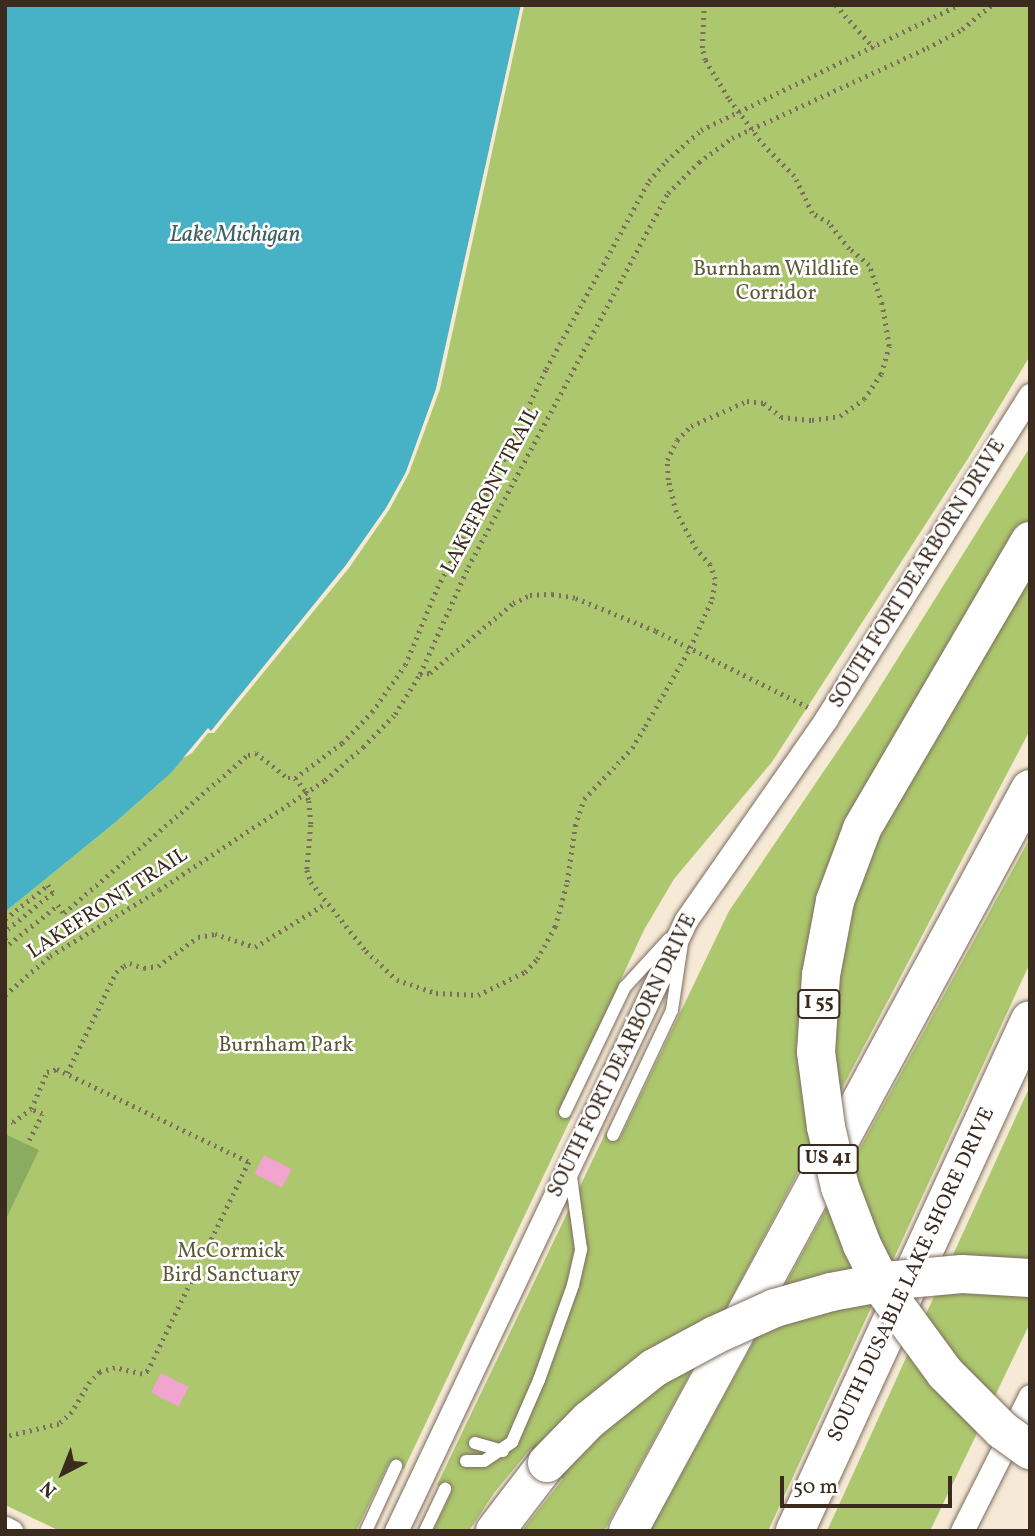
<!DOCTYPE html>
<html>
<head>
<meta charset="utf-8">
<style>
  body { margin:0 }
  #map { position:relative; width:1035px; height:1536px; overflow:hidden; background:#f6ead6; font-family:Vollkorn,serif }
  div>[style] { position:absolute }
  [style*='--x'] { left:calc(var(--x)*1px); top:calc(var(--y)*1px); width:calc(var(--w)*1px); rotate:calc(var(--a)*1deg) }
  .green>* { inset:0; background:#acc76d }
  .forest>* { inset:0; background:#89ac60 }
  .water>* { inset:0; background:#47b2c5 }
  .pier>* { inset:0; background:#f6ead6 }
  .building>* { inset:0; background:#f0a4ce; transform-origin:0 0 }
  .path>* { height:4.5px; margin-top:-2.25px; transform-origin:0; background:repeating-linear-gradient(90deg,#7c6d5e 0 2px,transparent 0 7px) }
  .roads { filter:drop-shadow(0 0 2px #7c6d5e) drop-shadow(0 0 2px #7c6d5e) }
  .lane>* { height:12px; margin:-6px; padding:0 6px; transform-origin:6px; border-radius:6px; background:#fff }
  .street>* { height:23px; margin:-11.5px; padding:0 11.5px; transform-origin:11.5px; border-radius:11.5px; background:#fff }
  .highway>* { height:38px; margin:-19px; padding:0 19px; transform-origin:19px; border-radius:19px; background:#fff }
  .bridges { filter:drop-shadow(0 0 2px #7c6d5e) drop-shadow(0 0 2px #7c6d5e) }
  .highway-bridge>* { height:38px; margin:-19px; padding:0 19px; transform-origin:19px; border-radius:19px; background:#fff }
  span { translate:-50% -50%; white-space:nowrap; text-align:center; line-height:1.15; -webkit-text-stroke:5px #fff; paint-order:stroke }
  .shield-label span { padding:2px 5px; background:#fff; border:2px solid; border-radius:5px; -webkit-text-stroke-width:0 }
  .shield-label { font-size:19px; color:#3b2a1e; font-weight:700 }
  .park-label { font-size:21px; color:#5d5936 }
  .street-label { font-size:21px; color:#3b2a1e }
  .water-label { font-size:23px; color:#406061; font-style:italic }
  .frame { position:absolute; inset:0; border:7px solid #3b2a1e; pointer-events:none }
  .north { position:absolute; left:28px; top:1438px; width:70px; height:70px; -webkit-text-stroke:5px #fff; paint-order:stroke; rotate:222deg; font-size:19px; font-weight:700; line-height:28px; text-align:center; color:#3b2a1e }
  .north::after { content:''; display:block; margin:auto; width:24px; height:32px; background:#3b2a1e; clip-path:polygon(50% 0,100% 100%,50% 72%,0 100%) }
  .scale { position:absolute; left:780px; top:1476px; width:172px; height:32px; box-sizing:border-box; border:4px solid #3b2a1e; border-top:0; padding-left:9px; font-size:21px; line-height:24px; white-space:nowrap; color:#3b2a1e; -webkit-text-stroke:5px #fff; paint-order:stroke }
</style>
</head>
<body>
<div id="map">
  <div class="green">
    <div style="clip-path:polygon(521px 5px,1030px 5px,1030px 356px,967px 460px,772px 762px,674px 879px,644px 930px,560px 1110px,572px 1116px,404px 1469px,389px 1463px,356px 1531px,60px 1531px,5px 1505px,5px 912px,117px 821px,171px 773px,386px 508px)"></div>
    <div style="clip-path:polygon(1030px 447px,1030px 730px,737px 1288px,604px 1531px,522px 1531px,563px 1479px,531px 1448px,494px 1493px,469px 1531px,433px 1531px,451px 1492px,437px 1485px,606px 1132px,620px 1138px,729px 911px,868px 706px)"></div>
    <div style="clip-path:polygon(1030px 838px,1030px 963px,768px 1531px,650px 1531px)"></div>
    <div style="clip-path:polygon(1030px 1086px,1030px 1323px,930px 1531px,827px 1531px)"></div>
  </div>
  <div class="forest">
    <div style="clip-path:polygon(5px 1134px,39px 1150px,5px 1221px)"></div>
  </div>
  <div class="water">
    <div style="clip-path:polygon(5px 5px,521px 5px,436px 389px,406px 472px,386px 508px,346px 565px,211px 731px,208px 729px,171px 773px,117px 821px,5px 912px)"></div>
  </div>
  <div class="pier">
    <div style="clip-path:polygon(521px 5px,524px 6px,440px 389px,409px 473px,389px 510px,349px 568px,214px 733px,208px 733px,192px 753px,183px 758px,208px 728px,211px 731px,346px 565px,386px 508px,406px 472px,436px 389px)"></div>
  </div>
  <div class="building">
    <div style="left:264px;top:1155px;width:31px;height:21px;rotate:27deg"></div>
    <div style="left:161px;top:1373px;width:31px;height:22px;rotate:27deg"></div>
  </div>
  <div class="path">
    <div style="--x:836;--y:5;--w:57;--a:48.5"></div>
    <div style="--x:420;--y:674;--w:10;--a:-6"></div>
    <div style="--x:430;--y:673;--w:109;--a:-40.1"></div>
    <div style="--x:513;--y:603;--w:19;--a:-25"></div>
    <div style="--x:530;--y:595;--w:22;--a:-3"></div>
    <div style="--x:552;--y:594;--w:24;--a:9"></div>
    <div style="--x:576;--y:598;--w:87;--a:22.4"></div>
    <div style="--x:656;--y:631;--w:170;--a:26.6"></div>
    <div style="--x:295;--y:778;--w:17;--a:50"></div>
    <div style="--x:306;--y:791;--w:10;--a:73"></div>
    <div style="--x:309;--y:801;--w:24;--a:85"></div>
    <div style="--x:311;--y:825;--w:45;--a:95.1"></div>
    <div style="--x:307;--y:870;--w:13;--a:72"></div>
    <div style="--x:311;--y:882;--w:88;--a:51.4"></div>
    <div style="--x:366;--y:951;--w:42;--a:43.1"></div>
    <div style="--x:397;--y:980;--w:41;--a:18.4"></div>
    <div style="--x:436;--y:993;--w:42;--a:2.7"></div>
    <div style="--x:478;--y:995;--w:52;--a:-26.1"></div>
    <div style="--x:525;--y:972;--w:18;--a:-47"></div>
    <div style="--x:537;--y:959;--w:37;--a:-61"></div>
    <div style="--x:555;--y:927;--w:47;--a:-75.1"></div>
    <div style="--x:567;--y:882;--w:57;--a:-81.9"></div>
    <div style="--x:575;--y:826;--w:28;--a:-72"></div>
    <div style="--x:584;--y:799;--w:70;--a:-46.7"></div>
    <div style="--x:632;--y:748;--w:26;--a:-59"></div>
    <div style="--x:645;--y:726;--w:90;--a:-60"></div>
    <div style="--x:690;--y:648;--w:54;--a:-65.8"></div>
    <div style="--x:712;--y:599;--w:20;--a:-81"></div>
    <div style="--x:715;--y:579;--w:15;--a:-110"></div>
    <div style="--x:710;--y:565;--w:21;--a:-131"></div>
    <div style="--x:696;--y:549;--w:42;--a:-118.4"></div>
    <div style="--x:676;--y:512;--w:33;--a:-104"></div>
    <div style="--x:668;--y:480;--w:20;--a:-93"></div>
    <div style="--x:667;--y:460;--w:22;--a:-63"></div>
    <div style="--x:677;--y:440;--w:20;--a:-45"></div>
    <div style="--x:691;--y:426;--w:61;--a:-24.1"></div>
    <div style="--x:747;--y:401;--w:17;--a:7"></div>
    <div style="--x:764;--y:403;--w:22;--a:39"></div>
    <div style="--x:781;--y:417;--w:31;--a:6"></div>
    <div style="--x:812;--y:420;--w:28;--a:-8"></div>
    <div style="--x:840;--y:416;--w:29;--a:-35"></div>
    <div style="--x:864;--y:399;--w:30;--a:-56"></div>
    <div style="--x:881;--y:374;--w:29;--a:-74"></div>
    <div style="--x:889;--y:346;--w:43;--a:-99.5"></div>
    <div style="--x:882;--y:304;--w:41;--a:-108.4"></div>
    <div style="--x:869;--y:265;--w:26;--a:-141"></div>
    <div style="--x:849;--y:249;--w:33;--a:-128"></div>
    <div style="--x:829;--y:223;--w:20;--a:-150"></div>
    <div style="--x:812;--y:213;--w:41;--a:-115.9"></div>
    <div style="--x:794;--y:176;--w:42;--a:-135"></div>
    <div style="--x:764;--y:146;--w:60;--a:-126.9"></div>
    <div style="--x:728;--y:98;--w:44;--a:-121.2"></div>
    <div style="--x:705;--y:60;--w:12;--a:-104"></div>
    <div style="--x:702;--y:48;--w:43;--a:-87.3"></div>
    <div style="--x:5;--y:919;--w:55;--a:-38.3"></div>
    <div style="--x:48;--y:885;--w:9;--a:58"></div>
    <div style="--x:53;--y:893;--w:62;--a:140.9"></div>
    <div style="--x:5;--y:939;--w:6;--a:51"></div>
    <div style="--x:9;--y:944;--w:63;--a:-38.5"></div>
    <div style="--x:58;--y:905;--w:10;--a:53"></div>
    <div style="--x:64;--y:913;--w:243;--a:-40.7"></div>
    <div style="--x:248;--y:755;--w:8;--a:-14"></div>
    <div style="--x:256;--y:753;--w:41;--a:38"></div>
    <div style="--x:288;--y:778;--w:7;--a:0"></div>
    <div style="--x:295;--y:778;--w:59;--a:-36.7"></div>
    <div style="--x:342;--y:743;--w:43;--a:-45.9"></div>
    <div style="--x:372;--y:712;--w:57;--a:-54.9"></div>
    <div style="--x:405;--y:665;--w:83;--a:-67.4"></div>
    <div style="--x:437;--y:588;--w:136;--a:-62.5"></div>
    <div style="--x:500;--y:467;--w:108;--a:-64.9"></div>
    <div style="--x:546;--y:369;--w:214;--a:-61.3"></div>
    <div style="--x:649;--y:181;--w:26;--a:-50"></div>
    <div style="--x:666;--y:161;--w:47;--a:-41.5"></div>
    <div style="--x:701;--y:130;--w:286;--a:-25.9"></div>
    <div style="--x:5;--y:995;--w:60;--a:-40.9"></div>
    <div style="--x:50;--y:956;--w:127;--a:-31.2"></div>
    <div style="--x:159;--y:890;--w:199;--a:-33.5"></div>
    <div style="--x:325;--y:780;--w:50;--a:-41"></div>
    <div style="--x:363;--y:747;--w:46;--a:-45.9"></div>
    <div style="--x:395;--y:714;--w:47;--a:-58"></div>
    <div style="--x:420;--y:674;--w:117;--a:-65.8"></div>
    <div style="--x:468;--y:567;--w:424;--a:-61.9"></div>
    <div style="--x:668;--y:193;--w:44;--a:-45"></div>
    <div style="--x:699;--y:162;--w:41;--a:-36"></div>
    <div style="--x:732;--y:138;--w:215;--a:-24.8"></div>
    <div style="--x:927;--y:48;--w:40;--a:-28"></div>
    <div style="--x:962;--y:29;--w:38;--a:-39"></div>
    <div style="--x:67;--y:1073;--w:112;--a:-64.1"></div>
    <div style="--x:116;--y:972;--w:10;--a:-37"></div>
    <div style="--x:124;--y:966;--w:7;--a:-27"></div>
    <div style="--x:130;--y:963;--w:15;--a:20"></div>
    <div style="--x:144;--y:968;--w:14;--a:-8"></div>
    <div style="--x:158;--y:966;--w:49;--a:-35.9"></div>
    <div style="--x:198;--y:937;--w:17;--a:-10"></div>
    <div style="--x:215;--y:934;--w:42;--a:18"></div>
    <div style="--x:255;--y:947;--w:82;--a:-31.6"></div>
    <div style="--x:5;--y:1120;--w:8;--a:14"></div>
    <div style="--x:13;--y:1122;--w:22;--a:-36"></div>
    <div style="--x:31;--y:1109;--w:40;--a:-66.6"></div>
    <div style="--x:47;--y:1072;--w:10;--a:-17"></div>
    <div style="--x:57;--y:1069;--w:213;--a:25.8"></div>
    <div style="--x:249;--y:1162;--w:232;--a:115.8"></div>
    <div style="--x:148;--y:1371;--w:7;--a:153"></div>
    <div style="--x:142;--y:1374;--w:28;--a:-167"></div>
    <div style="--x:115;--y:1368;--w:16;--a:165"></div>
    <div style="--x:100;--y:1372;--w:14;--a:135"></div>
    <div style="--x:90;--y:1382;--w:35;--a:121"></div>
    <div style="--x:72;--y:1412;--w:18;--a:137"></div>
    <div style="--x:59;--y:1424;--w:56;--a:166.5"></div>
    <div style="--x:29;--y:1140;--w:29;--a:-63"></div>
    <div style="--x:42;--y:1114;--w:12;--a:-156"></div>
  </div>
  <div class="roads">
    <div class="lane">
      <div style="--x:565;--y:1112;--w:139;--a:-64.4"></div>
      <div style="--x:625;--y:987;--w:65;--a:-47.5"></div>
      <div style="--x:613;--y:1135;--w:138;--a:-64.7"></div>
      <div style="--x:672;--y:1010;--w:68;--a:-81.5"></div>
      <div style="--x:475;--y:1443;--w:29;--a:16"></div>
      <div style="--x:466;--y:1461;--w:18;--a:0"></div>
      <div style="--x:484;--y:1461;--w:34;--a:-34"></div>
      <div style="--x:512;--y:1442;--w:68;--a:-66.5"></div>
      <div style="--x:539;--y:1380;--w:101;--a:-70.3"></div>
      <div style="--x:573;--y:1285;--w:37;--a:-77"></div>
      <div style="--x:581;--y:1249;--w:80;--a:-97.9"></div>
      <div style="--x:366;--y:1531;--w:72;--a:-65.2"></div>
      <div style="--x:425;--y:1531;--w:47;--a:-64.5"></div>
    </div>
    <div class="street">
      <div style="--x:5;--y:1528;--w:7;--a:27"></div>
      <div style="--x:396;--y:1531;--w:676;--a:-64.61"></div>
      <div style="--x:686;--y:920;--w:245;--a:-55.1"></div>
      <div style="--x:826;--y:719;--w:383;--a:-57.8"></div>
      <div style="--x:962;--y:1531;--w:151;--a:-63.3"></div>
    </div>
    <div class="highway">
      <div style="--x:495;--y:1531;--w:86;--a:-52.6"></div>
      <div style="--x:628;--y:1531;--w:844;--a:-61.55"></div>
      <div style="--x:795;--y:1531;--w:562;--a:-65.3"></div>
    </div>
  </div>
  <div class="bridges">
    <div class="highway-bridge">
      <div style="--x:1030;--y:541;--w:333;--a:120.3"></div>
      <div style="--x:862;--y:829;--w:77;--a:110.6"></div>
      <div style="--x:835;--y:901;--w:75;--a:100.7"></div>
      <div style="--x:821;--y:975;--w:77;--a:93.7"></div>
      <div style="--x:816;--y:1052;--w:76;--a:82.4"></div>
      <div style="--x:826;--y:1127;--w:62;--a:76.9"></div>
      <div style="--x:840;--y:1187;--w:62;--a:69.2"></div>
      <div style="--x:862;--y:1245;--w:51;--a:63.4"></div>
      <div style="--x:885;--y:1291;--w:102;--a:53.8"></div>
      <div style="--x:945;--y:1373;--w:81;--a:45"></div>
      <div style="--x:1002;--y:1430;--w:34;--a:36"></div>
      <div style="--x:547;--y:1463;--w:60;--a:-45.7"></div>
      <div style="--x:589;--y:1420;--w:83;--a:-38.7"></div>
      <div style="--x:654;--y:1368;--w:69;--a:-28.4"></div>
      <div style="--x:715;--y:1335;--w:66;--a:-24.2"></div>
      <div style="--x:775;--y:1308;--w:58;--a:-15.9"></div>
      <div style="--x:831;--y:1292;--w:66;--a:-10.5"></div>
      <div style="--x:896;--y:1280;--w:66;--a:-5.2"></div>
      <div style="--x:962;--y:1274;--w:68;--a:3.4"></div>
    </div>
  </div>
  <div class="shield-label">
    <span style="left:819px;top:1004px">I 55</span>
    <span style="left:828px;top:1159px">US 41</span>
  </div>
  <div class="park-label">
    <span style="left:776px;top:282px">Burnham Wildlife<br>Corridor</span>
    <span style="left:286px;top:1046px">Burnham Park</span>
    <span style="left:231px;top:1264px">McCormick<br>Bird Sanctuary</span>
  </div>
  <div class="street-label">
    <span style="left:491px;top:491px;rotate:-62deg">LAKEFRONT TRAIL</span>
    <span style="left:918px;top:574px;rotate:-58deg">SOUTH FORT DEARBORN DRIVE</span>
    <span style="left:108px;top:904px;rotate:-33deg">LAKEFRONT TRAIL</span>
    <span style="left:623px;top:1056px;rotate:-64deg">SOUTH FORT DEARBORN DRIVE</span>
    <span style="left:912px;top:1275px;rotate:-65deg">SOUTH DUSABLE LAKE SHORE DRIVE</span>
  </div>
  <div class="water-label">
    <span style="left:235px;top:235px">Lake Michigan</span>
  </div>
  <div class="frame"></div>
  <div class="north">N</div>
  <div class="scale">50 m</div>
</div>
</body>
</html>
